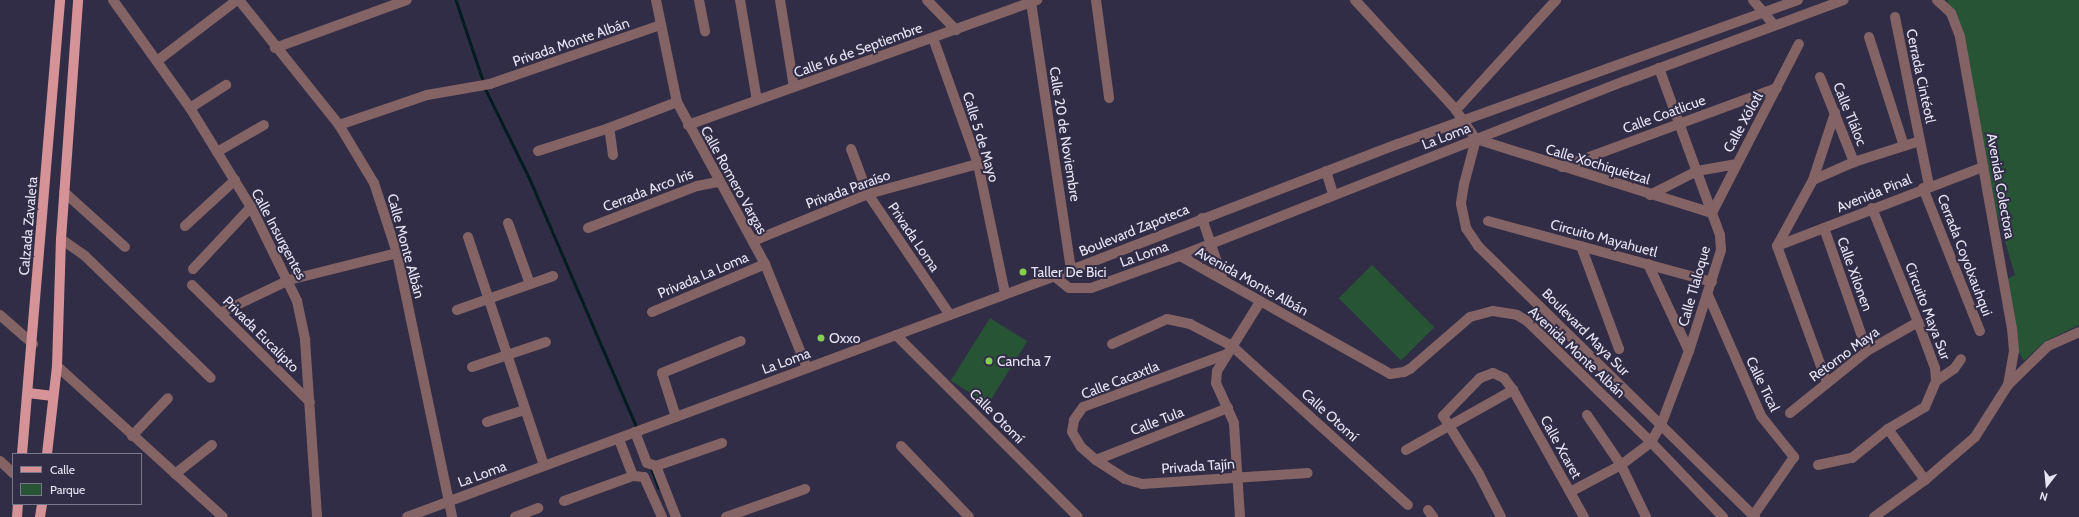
<!DOCTYPE html>
<html>
<head>
<meta charset="utf-8">
<style>
  body { margin:0 }
  #map { position:relative; width:2079px; height:517px; overflow:hidden; background:#322d46; font-family:Cabin,sans-serif }
  div>[style] { position:absolute }
  [style*='--x'] { left:calc(var(--x)*1px); top:calc(var(--y)*1px); width:calc(var(--w)*1px); rotate:calc(var(--a)*1deg) }
  .green>* { inset:0; background:#275435; transform-origin:0 0 }
  .stream>* { height:2.5px; margin:-1.25px; padding:0 1.25px; transform-origin:1.25px; border-radius:1.25px; background:#001c20 }
  .minor>* { height:10px; margin:-5px; padding:0 5px; transform-origin:5px; border-radius:5px; background:#846365 }
  .major>* { height:10px; margin:-5px; padding:0 5px; transform-origin:5px; border-radius:5px; background:#d69397 }
  .dots>* { width:11px; height:11px; translate:-50% -50%; box-sizing:border-box; border:2px solid #322d46; border-radius:50% }
  span { translate:-50% -50%; white-space:nowrap; text-align:center; line-height:1.15; -webkit-text-stroke:4px #322d46; paint-order:stroke }
  .street-label { font-size:14px; color:#e7e5f5 }
  .poi-label { font-size:14px; color:#e7e5f5 }
  .left { translate:0 -50%; text-align:left }
  .legend { position:absolute; left:12px; top:453px; width:130px; height:52px; box-sizing:border-box; background:#322d46; border:1px solid #7a778c; margin:0; padding:5px 7px; list-style:none; font-size:12px; color:#e7e5f5 }
  .legend li { display:flex; align-items:center; gap:8px; height:20px }
  .legend b { width:20px; border:1px solid #7a778c }
  .north { position:absolute; left:2027px; top:465px; width:40px; height:40px; -webkit-text-stroke:3px #322d46; paint-order:stroke; rotate:196deg; font-size:11px; font-weight:700; line-height:16px; text-align:center; color:#e7e5f5 }
  .north::after { content:''; display:block; margin:auto; width:14px; height:18px; background:#e7e5f5; clip-path:polygon(50% 0,100% 100%,50% 72%,0 100%) }
</style>
</head>
<body>
<div id="map">
  <div class="green">
    <div style="clip-path:polygon(1947px 0,2079px 0,2079px 325px,2044px 342px,2024px 361px,2016px 348px,2005px 280px,2015px 275px,1983px 167px,1960px 37px)"></div>
    <div style="left:1372px;top:265px;width:88px;height:47px;rotate:45deg"></div>
    <div style="left:990px;top:318px;width:44px;height:74px;rotate:32deg"></div>
  </div>
  <div class="stream">
    <div style="--x:456;--y:0;--w:88;--a:71.4"></div>
    <div style="--x:485;--y:88;--w:99;--a:63.7"></div>
    <div style="--x:529;--y:177;--w:273;--a:66.7"></div>
    <div style="--x:651;--y:467;--w:22;--a:69"></div>
  </div>
  <div class="minor">
    <div style="--x:113;--y:0;--w:133;--a:54.5"></div>
    <div style="--x:190;--y:108;--w:116;--a:58.4"></div>
    <div style="--x:251;--y:207;--w:105;--a:63.9"></div>
    <div style="--x:297;--y:301;--w:40;--a:78"></div>
    <div style="--x:305;--y:340;--w:177;--a:86.1"></div>
    <div style="--x:239;--y:0;--w:160;--a:51.3"></div>
    <div style="--x:339;--y:125;--w:68;--a:58.9"></div>
    <div style="--x:374;--y:183;--w:74;--a:71.8"></div>
    <div style="--x:397;--y:253;--w:270;--a:78.2"></div>
    <div style="--x:656;--y:0;--w:104;--a:78.4"></div>
    <div style="--x:677;--y:102;--w:184;--a:61.5"></div>
    <div style="--x:765;--y:264;--w:112;--a:68"></div>
    <div style="--x:699;--y:0;--w:32;--a:79"></div>
    <div style="--x:740;--y:0;--w:101;--a:80.4"></div>
    <div style="--x:780;--y:0;--w:88;--a:80.9"></div>
    <div style="--x:927;--y:0;--w:42;--a:46"></div>
    <div style="--x:1096;--y:0;--w:99;--a:82.4"></div>
    <div style="--x:1355;--y:0;--w:149;--a:47.4"></div>
    <div style="--x:1753;--y:0;--w:33;--a:50"></div>
    <div style="--x:1937;--y:0;--w:19;--a:43"></div>
    <div style="--x:1951;--y:13;--w:26;--a:69"></div>
    <div style="--x:1960;--y:37;--w:296;--a:79.9"></div>
    <div style="--x:2012;--y:328;--w:23;--a:85"></div>
    <div style="--x:2014;--y:351;--w:35;--a:100"></div>
    <div style="--x:1031;--y:2;--w:271;--a:81.5"></div>
    <div style="--x:1895;--y:17;--w:172;--a:78.6"></div>
    <div style="--x:1869;--y:37;--w:114;--a:72.2"></div>
    <div style="--x:933;--y:38;--w:134;--a:70.3"></div>
    <div style="--x:978;--y:164;--w:132;--a:78.2"></div>
    <div style="--x:275;--y:48;--w:140;--a:-20"></div>
    <div style="--x:157;--y:61;--w:101;--a:-37.3"></div>
    <div style="--x:1820;--y:77;--w:92;--a:68.2"></div>
    <div style="--x:190;--y:108;--w:43;--a:-32.6"></div>
    <div style="--x:339;--y:125;--w:93;--a:-18.8"></div>
    <div style="--x:427;--y:95;--w:64;--a:-9.9"></div>
    <div style="--x:490;--y:84;--w:180;--a:-19.1"></div>
    <div style="--x:688;--y:125;--w:371;--a:-19.7"></div>
    <div style="--x:1476;--y:139;--w:47;--a:104.9"></div>
    <div style="--x:1464;--y:184;--w:20;--a:99"></div>
    <div style="--x:1461;--y:204;--w:25;--a:78"></div>
    <div style="--x:1466;--y:228;--w:22;--a:56"></div>
    <div style="--x:1478;--y:246;--w:388;--a:44.4"></div>
    <div style="--x:1476;--y:139;--w:247;--a:17.4"></div>
    <div style="--x:1712;--y:213;--w:190;--a:-62.8"></div>
    <div style="--x:1476;--y:139;--w:35;--a:-125"></div>
    <div style="--x:1456;--y:110;--w:149;--a:-47.7"></div>
    <div style="--x:851;--y:149;--w:48;--a:69.3"></div>
    <div style="--x:868;--y:194;--w:146;--a:55.9"></div>
    <div style="--x:538;--y:151;--w:75;--a:-17.9"></div>
    <div style="--x:217;--y:152;--w:54;--a:-29.9"></div>
    <div style="--x:613;--y:155;--w:27;--a:-98"></div>
    <div style="--x:609;--y:128;--w:73;--a:-20.9"></div>
    <div style="--x:1562;--y:167;--w:229;--a:-20.2"></div>
    <div style="--x:1326;--y:171;--w:24;--a:73"></div>
    <div style="--x:1813;--y:180;--w:45;--a:-23.7"></div>
    <div style="--x:1854;--y:162;--w:69;--a:-17.7"></div>
    <div style="--x:1923;--y:188;--w:154;--a:68.3"></div>
    <div style="--x:64;--y:192;--w:82;--a:42"></div>
    <div style="--x:1650;--y:195;--w:53;--a:-27.1"></div>
    <div style="--x:1697;--y:171;--w:39;--a:-10"></div>
    <div style="--x:1202;--y:218;--w:65;--a:71.3"></div>
    <div style="--x:1488;--y:221;--w:232;--a:15.2"></div>
    <div style="--x:508;--y:223;--w:65;--a:70.2"></div>
    <div style="--x:185;--y:226;--w:68;--a:-42.6"></div>
    <div style="--x:588;--y:228;--w:117;--a:-21.1"></div>
    <div style="--x:697;--y:186;--w:21;--a:-11"></div>
    <div style="--x:1824;--y:228;--w:130;--a:70.7"></div>
    <div style="--x:468;--y:237;--w:241;--a:71.6"></div>
    <div style="--x:61;--y:239;--w:29;--a:35"></div>
    <div style="--x:85;--y:256;--w:175;--a:44.1"></div>
    <div style="--x:753;--y:241;--w:124;--a:-22.2"></div>
    <div style="--x:868;--y:194;--w:114;--a:-15.3"></div>
    <div style="--x:1581;--y:246;--w:110;--a:69.7"></div>
    <div style="--x:1777;--y:246;--w:221;--a:-21"></div>
    <div style="--x:1777;--y:246;--w:75;--a:-61.4"></div>
    <div style="--x:1813;--y:180;--w:71;--a:-71.8"></div>
    <div style="--x:1777;--y:246;--w:146;--a:69.9"></div>
    <div style="--x:1180;--y:256;--w:241;--a:29.3"></div>
    <div style="--x:1390;--y:374;--w:14;--a:-8"></div>
    <div style="--x:1404;--y:372;--w:7;--a:-27"></div>
    <div style="--x:1410;--y:369;--w:79;--a:-40.9"></div>
    <div style="--x:1470;--y:317;--w:24;--a:-15"></div>
    <div style="--x:1493;--y:311;--w:24;--a:9"></div>
    <div style="--x:1517;--y:315;--w:12;--a:31"></div>
    <div style="--x:1527;--y:321;--w:173;--a:44.3"></div>
    <div style="--x:1651;--y:442;--w:104;--a:46.2"></div>
    <div style="--x:1648;--y:264;--w:96;--a:64.8"></div>
    <div style="--x:193;--y:269;--w:85;--a:-46.9"></div>
    <div style="--x:1054;--y:276;--w:19;--a:39"></div>
    <div style="--x:1069;--y:288;--w:22;--a:0"></div>
    <div style="--x:1091;--y:288;--w:95;--a:-19.8"></div>
    <div style="--x:1180;--y:256;--w:478;--a:-21.5"></div>
    <div style="--x:1625;--y:81;--w:233;--a:-20.3"></div>
    <div style="--x:192;--y:285;--w:166;--a:44.8"></div>
    <div style="--x:1708;--y:295;--w:132;--a:66.3"></div>
    <div style="--x:1761;--y:416;--w:53;--a:51.2"></div>
    <div style="--x:1794;--y:457;--w:72;--a:124.8"></div>
    <div style="--x:457;--y:310;--w:102;--a:-19.5"></div>
    <div style="--x:652;--y:312;--w:123;--a:-23"></div>
    <div style="--x:220;--y:313;--w:76;--a:-25.6"></div>
    <div style="--x:289;--y:280;--w:111;--a:-14"></div>
    <div style="--x:0;--y:315;--w:44;--a:41.3"></div>
    <div style="--x:896;--y:335;--w:257;--a:45"></div>
    <div style="--x:1112;--y:344;--w:60;--a:-24.4"></div>
    <div style="--x:1167;--y:319;--w:24;--a:12"></div>
    <div style="--x:1190;--y:324;--w:47;--a:27.6"></div>
    <div style="--x:1232;--y:346;--w:237;--a:42.1"></div>
    <div style="--x:1227;--y:354;--w:153;--a:159.8"></div>
    <div style="--x:1083;--y:407;--w:16;--a:125"></div>
    <div style="--x:1074;--y:420;--w:12;--a:99"></div>
    <div style="--x:1072;--y:432;--w:17;--a:59"></div>
    <div style="--x:1081;--y:447;--w:20;--a:41"></div>
    <div style="--x:1096;--y:460;--w:35;--a:33"></div>
    <div style="--x:1125;--y:479;--w:18;--a:16"></div>
    <div style="--x:1142;--y:484;--w:166;--a:-3.8"></div>
    <div style="--x:57;--y:366;--w:224;--a:42.3"></div>
    <div style="--x:472;--y:367;--w:78;--a:-18.7"></div>
    <div style="--x:1936;--y:381;--w:22;--a:-34"></div>
    <div style="--x:1954;--y:369;--w:12;--a:-55"></div>
    <div style="--x:1790;--y:413;--w:99;--a:-38.8"></div>
    <div style="--x:1867;--y:351;--w:59;--a:-29.6"></div>
    <div style="--x:1587;--y:415;--w:60;--a:55.8"></div>
    <div style="--x:1621;--y:465;--w:58;--a:64.3"></div>
    <div style="--x:676;--y:417;--w:46;--a:-107.7"></div>
    <div style="--x:662;--y:373;--w:85;--a:-22.1"></div>
    <div style="--x:487;--y:422;--w:40;--a:-18"></div>
    <div style="--x:1888;--y:429;--w:63;--a:54"></div>
    <div style="--x:635;--y:432;--w:33;--a:69"></div>
    <div style="--x:647;--y:463;--w:9;--a:18"></div>
    <div style="--x:656;--y:466;--w:70;--a:-19.2"></div>
    <div style="--x:132;--y:436;--w:52;--a:-46.5"></div>
    <div style="--x:901;--y:446;--w:98;--a:46.2"></div>
    <div style="--x:1406;--y:450;--w:123;--a:-29.3"></div>
    <div style="--x:1096;--y:460;--w:142;--a:-21.5"></div>
    <div style="--x:0;--y:461;--w:18;--a:43"></div>
    <div style="--x:1818;--y:465;--w:35;--a:-12"></div>
    <div style="--x:1852;--y:458;--w:46;--a:-38.9"></div>
    <div style="--x:1888;--y:429;--w:43;--a:-30.7"></div>
    <div style="--x:1925;--y:407;--w:28;--a:-67"></div>
    <div style="--x:1936;--y:381;--w:13;--a:-94"></div>
    <div style="--x:1935;--y:368;--w:49;--a:-110.3"></div>
    <div style="--x:1918;--y:322;--w:123;--a:-112"></div>
    <div style="--x:656;--y:466;--w:55;--a:68.6"></div>
    <div style="--x:175;--y:474;--w:47;--a:-38.1"></div>
    <div style="--x:633;--y:476;--w:11;--a:5"></div>
    <div style="--x:644;--y:477;--w:44;--a:65.8"></div>
    <div style="--x:1570;--y:492;--w:58;--a:-27.9"></div>
    <div style="--x:1621;--y:465;--w:38;--a:-37"></div>
    <div style="--x:1651;--y:442;--w:20;--a:-60"></div>
    <div style="--x:1661;--y:425;--w:79;--a:-69.3"></div>
    <div style="--x:1689;--y:351;--w:106;--a:-72.4"></div>
    <div style="--x:1721;--y:250;--w:15;--a:-94"></div>
    <div style="--x:1720;--y:235;--w:178;--a:-110.1"></div>
    <div style="--x:564;--y:501;--w:73;--a:-19.9"></div>
    <div style="--x:633;--y:476;--w:40;--a:-111"></div>
    <div style="--x:1428;--y:510;--w:9;--a:54"></div>
    <div style="--x:407;--y:517;--w:708;--a:-20.4"></div>
    <div style="--x:1071;--y:270;--w:350;--a:-21.1"></div>
    <div style="--x:1398;--y:144;--w:425;--a:-19.8"></div>
    <div style="--x:515;--y:517;--w:25;--a:-21"></div>
    <div style="--x:726;--y:517;--w:84;--a:-19.5"></div>
    <div style="--x:1240;--y:517;--w:94;--a:-93.7"></div>
    <div style="--x:1234;--y:423;--w:44;--a:-114.2"></div>
    <div style="--x:1216;--y:383;--w:12;--a:-85"></div>
    <div style="--x:1217;--y:371;--w:81;--a:-58.1"></div>
    <div style="--x:1501;--y:517;--w:48;--a:-117.1"></div>
    <div style="--x:1479;--y:474;--w:68;--a:-121.8"></div>
    <div style="--x:1443;--y:416;--w:53;--a:-45.8"></div>
    <div style="--x:1480;--y:378;--w:14;--a:-21"></div>
    <div style="--x:1493;--y:373;--w:12;--a:24"></div>
    <div style="--x:1504;--y:378;--w:15;--a:53"></div>
    <div style="--x:1513;--y:390;--w:145;--a:60.8"></div>
    <div style="--x:1874;--y:517;--w:63;--a:-36"></div>
    <div style="--x:1925;--y:480;--w:66;--a:-40.7"></div>
    <div style="--x:1975;--y:437;--w:62;--a:-57.6"></div>
    <div style="--x:2008;--y:385;--w:56;--a:-44.3"></div>
    <div style="--x:2048;--y:346;--w:34;--a:-24"></div>
  </div>
  <div class="major">
    <div style="--x:28;--y:393;--w:25;--a:7"></div>
    <div style="--x:22;--y:454;--w:456;--a:-85.2"></div>
    <div style="--x:47;--y:454;--w:89;--a:-83.5"></div>
    <div style="--x:57;--y:366;--w:127;--a:-88.2"></div>
    <div style="--x:61;--y:239;--w:240;--a:-85.9"></div>
    <div style="--x:17;--y:517;--w:13;--a:-86"></div>
    <div style="--x:40;--y:517;--w:13;--a:-81"></div>
  </div>
  <div class="dots">
    <div style="left:1023px;top:272px;background:#83d04e"></div>
    <div style="left:821px;top:338px;background:#83d04e"></div>
    <div style="left:989px;top:361px;background:#83d04e"></div>
  </div>
  <div class="street-label">
    <span style="left:571px;top:42px;rotate:-19deg">Privada Monte Albán</span>
    <span style="left:858px;top:50px;rotate:-20deg">Calle 16 de Septiembre</span>
    <span style="left:1921px;top:76px;rotate:78deg">Cerrada Cintéotl</span>
    <span style="left:1664px;top:114px;rotate:-20deg">Calle Coatlicue</span>
    <span style="left:1850px;top:114px;rotate:68deg">Calle Tláloc</span>
    <span style="left:1743px;top:122px;rotate:-61deg">Calle Xólotl</span>
    <span style="left:1065px;top:134px;rotate:81deg">Calle 20 de Noviembre</span>
    <span style="left:1446px;top:136px;rotate:-21deg">La Loma</span>
    <span style="left:981px;top:137px;rotate:73deg">Calle 5 de Mayo</span>
    <span style="left:1598px;top:164px;rotate:17deg">Calle Xochiquétzal</span>
    <span style="left:734px;top:180px;rotate:61deg">Calle Romero Vargas</span>
    <span style="left:2001px;top:186px;rotate:80deg">Avenida Colectora</span>
    <span style="left:848px;top:189px;rotate:-20deg">Privada Paraíso</span>
    <span style="left:648px;top:190px;rotate:-21deg">Cerrada Arco Iris</span>
    <span style="left:1874px;top:193px;rotate:-22deg">Avenida Pinal</span>
    <span style="left:28px;top:226px;rotate:-85deg">Calzada Zavaleta</span>
    <span style="left:1134px;top:230px;rotate:-22deg">Boulevard Zapoteca</span>
    <span style="left:279px;top:234px;rotate:62deg">Calle Insurgentes</span>
    <span style="left:914px;top:237px;rotate:56deg">Privada Loma</span>
    <span style="left:1604px;top:238px;rotate:15deg">Circuito Mayahuetl</span>
    <span style="left:406px;top:246px;rotate:75deg">Calle Monte Albán</span>
    <span style="left:1144px;top:254px;rotate:-20deg">La Loma</span>
    <span style="left:1965px;top:255px;rotate:69deg">Cerrada Coyolxauhqui</span>
    <span style="left:1855px;top:274px;rotate:70deg">Calle Xilonen</span>
    <span style="left:703px;top:275px;rotate:-23deg">Privada La Loma</span>
    <span style="left:1252px;top:281px;rotate:29deg">Avenida Monte Albán</span>
    <span style="left:1694px;top:286px;rotate:-74deg">Calle Tlaloque</span>
    <span style="left:1928px;top:311px;rotate:69deg">Circuito Maya Sur</span>
    <span style="left:1586px;top:332px;rotate:45deg">Boulevard Maya Sur</span>
    <span style="left:261px;top:334px;rotate:45deg">Privada Eucalipto</span>
    <span style="left:1577px;top:352px;rotate:43deg">Avenida Monte Albán</span>
    <span style="left:1844px;top:354px;rotate:-36deg">Retorno Maya</span>
    <span style="left:786px;top:361px;rotate:-20deg">La Loma</span>
    <span style="left:1120px;top:380px;rotate:-21deg">Calle Cacaxtla</span>
    <span style="left:1763px;top:384px;rotate:64deg">Calle Tical</span>
    <span style="left:1330px;top:415px;rotate:42deg">Calle Otomí</span>
    <span style="left:997px;top:416px;rotate:45deg">Calle Otomí</span>
    <span style="left:1157px;top:421px;rotate:-21deg">Calle Tula</span>
    <span style="left:1561px;top:447px;rotate:61deg">Calle Xcaret</span>
    <span style="left:1198px;top:466px;rotate:-4deg">Privada Tajín</span>
    <span style="left:482px;top:474px;rotate:-20deg">La Loma</span>
  </div>
  <div class="poi-label">
    <span class="left" style="left:1031px;top:272px">Taller De Bici</span>
    <span class="left" style="left:829px;top:338px">Oxxo</span>
    <span class="left" style="left:997px;top:361px">Cancha 7</span>
  </div>
  <ul class="legend">
  <li><b style="height:5px;background:#d69397"></b>Calle</li>
  <li><b style="height:11px;background:#275435"></b>Parque</li>
  </ul>
  <div class="north">N</div>
</div>
</body>
</html>
